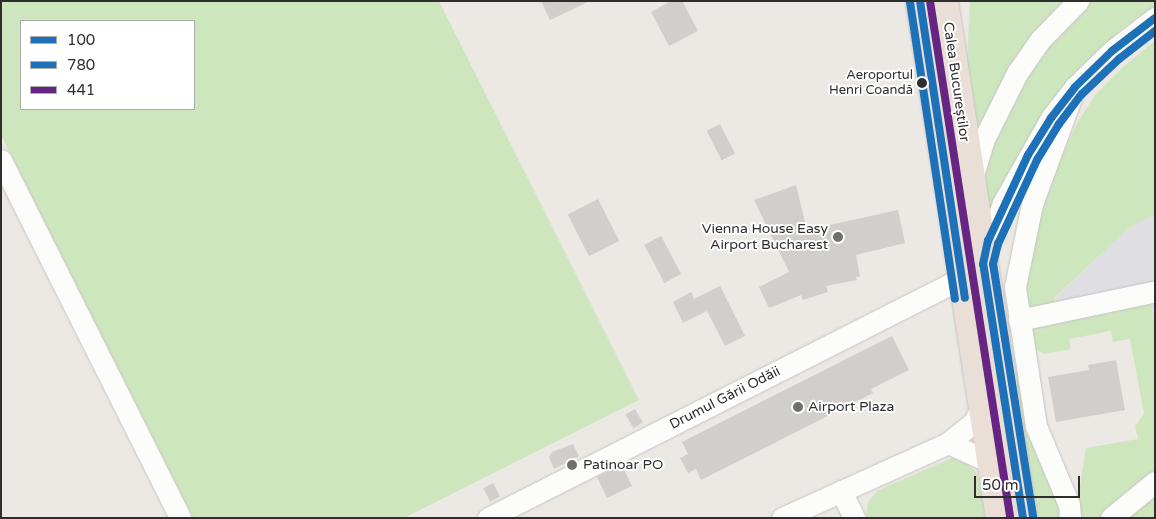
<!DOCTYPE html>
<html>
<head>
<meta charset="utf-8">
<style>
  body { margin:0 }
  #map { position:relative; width:1156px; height:519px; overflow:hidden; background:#ece8e4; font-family:"Varela Round",sans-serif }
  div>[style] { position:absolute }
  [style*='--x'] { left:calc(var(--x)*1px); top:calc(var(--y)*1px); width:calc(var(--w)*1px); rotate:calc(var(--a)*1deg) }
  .airport>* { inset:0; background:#dfdee2 }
  .green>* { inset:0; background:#cee6be }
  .building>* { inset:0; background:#d1cecb; transform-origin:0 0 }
  .roads { filter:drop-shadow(0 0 1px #c5c4c5) drop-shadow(0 0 1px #c5c4c5) }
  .minor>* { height:21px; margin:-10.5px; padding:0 10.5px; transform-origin:10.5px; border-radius:10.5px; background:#fcfcfb }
  .highway>* { height:28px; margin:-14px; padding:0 14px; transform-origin:14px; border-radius:14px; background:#eadfd6 }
  .bus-1>* { height:8px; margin:-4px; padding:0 4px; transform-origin:4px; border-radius:4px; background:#1d71b8 }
  .bus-2>* { height:8px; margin:-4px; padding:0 4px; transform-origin:4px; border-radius:4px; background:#1d71b8 }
  .bus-3>* { height:8px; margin:-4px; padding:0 4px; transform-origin:4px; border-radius:4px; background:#662483 }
  .dots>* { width:14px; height:14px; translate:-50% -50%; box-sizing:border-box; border:2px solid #fff; border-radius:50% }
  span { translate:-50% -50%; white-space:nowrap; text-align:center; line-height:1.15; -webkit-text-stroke:4px #fff; paint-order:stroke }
  .bus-label { font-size:13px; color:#2e2e2e }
  .right { translate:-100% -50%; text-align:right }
  .street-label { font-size:14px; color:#2e2e2e }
  .poi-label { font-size:14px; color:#2e2e2e }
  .left { translate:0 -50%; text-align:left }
  .frame { position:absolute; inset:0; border:2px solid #2e2e2e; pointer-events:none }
  .legend { position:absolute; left:20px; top:20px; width:175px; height:90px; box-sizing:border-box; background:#fff; border:1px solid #ababab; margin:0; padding:6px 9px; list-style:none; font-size:15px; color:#2e2e2e }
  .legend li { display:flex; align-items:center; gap:10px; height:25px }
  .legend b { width:25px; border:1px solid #ababab }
  .scale { position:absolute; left:974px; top:476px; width:106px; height:22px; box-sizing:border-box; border:2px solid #2e2e2e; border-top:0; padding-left:6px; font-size:15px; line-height:18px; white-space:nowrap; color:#2e2e2e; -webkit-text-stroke:4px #fff; paint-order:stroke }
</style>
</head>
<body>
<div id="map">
  <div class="airport">
    <div style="clip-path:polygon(1155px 214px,1155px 379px,1142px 306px,1058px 312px,1054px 299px,1129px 228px)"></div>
  </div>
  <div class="green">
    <div style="clip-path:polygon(evenodd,1px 1px,439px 1px,639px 400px,404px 518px,193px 518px,1px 135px,1px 1px,21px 21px,194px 21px,194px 109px,21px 109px,21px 21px)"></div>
    <div style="clip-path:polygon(970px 1px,1073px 1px,978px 146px,967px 62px)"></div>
    <div style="clip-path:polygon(1092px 1px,1155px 1px,1155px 6px,1123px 28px,1097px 53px,990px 214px,985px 181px,995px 133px,1013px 94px,1037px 60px)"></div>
    <div style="clip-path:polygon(1155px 41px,1155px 214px,1129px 228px,1054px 298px,1057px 309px,1026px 315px,1024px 282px,1028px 249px,1057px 167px,1076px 125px,1095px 95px,1124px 66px)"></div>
    <div style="clip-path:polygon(1150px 302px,1155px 328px,1155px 476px,1107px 518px,1075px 518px,1086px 448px,1138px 439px,1135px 426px,1144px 414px,1130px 339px,1113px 342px,1111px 331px,1069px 339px,1071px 349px,1044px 354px,1033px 347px,1029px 332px,1040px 321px)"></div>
    <div style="clip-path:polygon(1018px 370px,1065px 518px,1038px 518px,1014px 375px)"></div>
    <div style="clip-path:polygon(952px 458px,961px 459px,975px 471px,979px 479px,985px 518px,866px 518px,868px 502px,877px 491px)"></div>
    <div style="clip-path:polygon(1155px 488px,1155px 518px,1118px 518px)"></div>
  </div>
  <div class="building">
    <div style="clip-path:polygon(541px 1px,590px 1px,550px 20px)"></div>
    <div style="clip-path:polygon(671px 1px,682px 1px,698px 31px,669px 46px,651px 12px)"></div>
    <div style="left:720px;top:124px;width:33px;height:15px;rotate:63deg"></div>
    <div style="clip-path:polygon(796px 185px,807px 230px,898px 210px,905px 243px,856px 255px,860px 276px,856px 277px,857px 280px,826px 286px,828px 292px,803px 300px,801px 295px,769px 308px,759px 287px,789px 272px,754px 200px)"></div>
    <div style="left:598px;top:199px;width:47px;height:34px;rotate:63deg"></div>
    <div style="left:661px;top:236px;width:43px;height:19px;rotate:62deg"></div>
    <div style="clip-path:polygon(720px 286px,745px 336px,725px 346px,707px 311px,683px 323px,673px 302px,691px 292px,694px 299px)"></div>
    <div style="clip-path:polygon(892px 336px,909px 370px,871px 389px,873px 393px,701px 480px,696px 469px,688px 473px,680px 458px,688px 454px,682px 442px)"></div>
    <div style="clip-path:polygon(1116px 360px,1125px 410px,1056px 422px,1048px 377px,1089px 370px,1088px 365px)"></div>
    <div style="left:635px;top:409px;width:16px;height:11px;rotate:60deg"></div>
    <div style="clip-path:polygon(573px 444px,579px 456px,554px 469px,549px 457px,552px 452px)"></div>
    <div style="clip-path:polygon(616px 467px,619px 472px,624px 470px,632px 486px,607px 498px,597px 477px)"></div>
    <div style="left:493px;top:483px;width:15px;height:11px;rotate:62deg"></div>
  </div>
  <div class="roads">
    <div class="minor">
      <div style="--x:1;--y:160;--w:400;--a:63.4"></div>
      <div style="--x:972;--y:178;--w:39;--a:-73"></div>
      <div style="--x:983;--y:141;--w:76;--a:-63.4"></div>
      <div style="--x:1017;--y:73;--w:39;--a:-55"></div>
      <div style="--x:1039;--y:41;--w:56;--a:-45.7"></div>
      <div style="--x:985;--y:257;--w:57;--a:-71.6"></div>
      <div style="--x:1003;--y:203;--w:98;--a:-60.5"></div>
      <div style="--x:1051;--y:118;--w:39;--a:-52"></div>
      <div style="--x:1075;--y:87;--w:52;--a:-44.2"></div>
      <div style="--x:1112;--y:51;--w:54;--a:-37.5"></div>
      <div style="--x:1019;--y:320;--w:136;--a:-11.9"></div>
      <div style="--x:948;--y:443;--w:48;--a:24.4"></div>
      <div style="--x:841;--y:491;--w:30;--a:64"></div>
      <div style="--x:488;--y:518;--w:531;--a:-26.85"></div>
      <div style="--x:782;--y:518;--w:182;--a:-24.3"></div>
      <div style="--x:948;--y:443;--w:33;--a:-39"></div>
      <div style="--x:974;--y:422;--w:20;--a:-63"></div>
      <div style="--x:1070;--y:518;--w:13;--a:-94"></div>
      <div style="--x:1069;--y:505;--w:86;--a:-112.7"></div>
      <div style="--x:1036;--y:426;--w:141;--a:-98.6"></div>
      <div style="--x:1015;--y:287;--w:85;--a:-78.4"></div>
      <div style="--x:1032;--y:204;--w:125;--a:-69.8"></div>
      <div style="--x:1111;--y:518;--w:57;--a:-39.3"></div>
    </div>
    <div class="highway">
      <div style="--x:920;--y:1;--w:523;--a:81.2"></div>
      <div style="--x:944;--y:1;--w:523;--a:81.31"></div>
    </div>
  </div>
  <div class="bus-1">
    <div style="--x:920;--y:1;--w:300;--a:81.4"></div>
    <div style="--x:1023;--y:518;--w:257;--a:-98.9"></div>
    <div style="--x:983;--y:264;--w:24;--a:-78"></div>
    <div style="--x:988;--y:241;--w:95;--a:-65.1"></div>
    <div style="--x:1028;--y:155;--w:44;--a:-58.1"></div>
    <div style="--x:1051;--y:118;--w:39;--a:-52"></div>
    <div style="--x:1075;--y:87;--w:52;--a:-44.2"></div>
    <div style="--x:1112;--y:51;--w:54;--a:-37.5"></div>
  </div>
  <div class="bus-2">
    <div style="--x:910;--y:2;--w:300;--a:81.4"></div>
    <div style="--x:1033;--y:516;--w:255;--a:-99"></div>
    <div style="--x:993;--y:264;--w:21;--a:-76"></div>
    <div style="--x:998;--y:244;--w:93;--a:-65.1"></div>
    <div style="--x:1037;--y:160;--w:42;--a:-58.6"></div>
    <div style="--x:1059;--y:124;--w:38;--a:-53"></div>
    <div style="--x:1082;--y:94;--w:51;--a:-43.4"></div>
    <div style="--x:1119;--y:59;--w:46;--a:-37.9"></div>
  </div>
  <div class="bus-3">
    <div style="--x:930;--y:1;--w:521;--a:81.17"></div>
  </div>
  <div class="dots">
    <div style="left:922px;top:83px;background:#2e2e2e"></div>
    <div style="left:838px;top:237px;background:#706f6e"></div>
    <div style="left:798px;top:407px;background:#706f6e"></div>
    <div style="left:572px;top:465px;background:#706f6e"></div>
  </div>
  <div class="bus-label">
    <span class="right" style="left:913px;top:83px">Aeroportul<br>Henri Coandă</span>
  </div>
  <div class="street-label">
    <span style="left:956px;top:82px;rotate:82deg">Calea Bucureștilor</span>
    <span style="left:725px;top:398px;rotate:-27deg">Drumul Gării Odăii</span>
  </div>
  <div class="poi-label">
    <span class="right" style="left:828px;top:237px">Vienna House Easy<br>Airport Bucharest</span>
    <span class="left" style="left:808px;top:407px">Airport Plaza</span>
    <span class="left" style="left:583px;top:465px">Patinoar PO</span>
  </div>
  <div class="frame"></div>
  <ul class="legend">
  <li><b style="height:6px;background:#1d71b8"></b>100</li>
  <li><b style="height:6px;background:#1d71b8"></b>780</li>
  <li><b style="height:6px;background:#662483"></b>441</li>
  </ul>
  <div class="scale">50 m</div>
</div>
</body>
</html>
